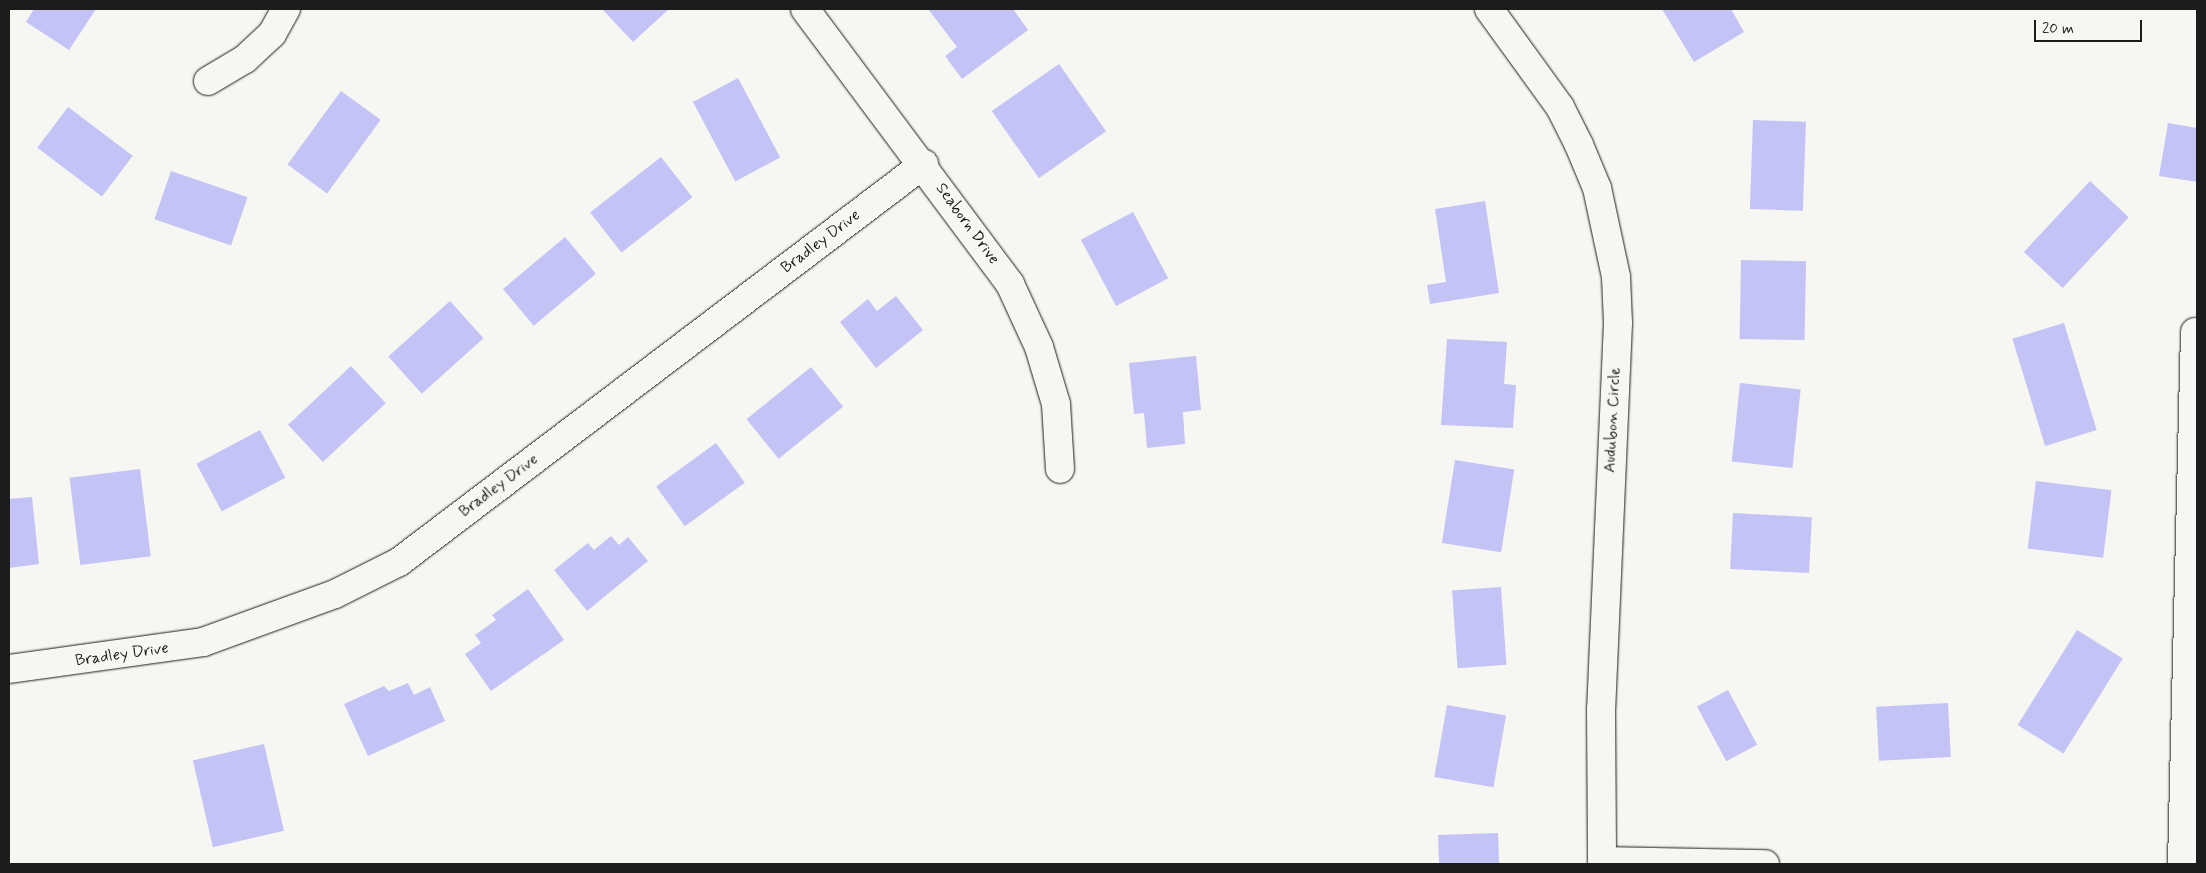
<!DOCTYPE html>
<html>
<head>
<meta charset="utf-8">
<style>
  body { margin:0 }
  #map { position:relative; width:2206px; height:873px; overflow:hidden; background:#f6f6f2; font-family:Mynerve,sans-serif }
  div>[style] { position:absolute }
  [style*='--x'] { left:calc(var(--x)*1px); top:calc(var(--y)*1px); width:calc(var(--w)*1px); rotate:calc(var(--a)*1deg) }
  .building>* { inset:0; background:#c4c3f5; transform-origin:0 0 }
  .roads { filter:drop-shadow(0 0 1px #1c1c1c) drop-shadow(0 0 1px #1c1c1c) }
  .street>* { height:28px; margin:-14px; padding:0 14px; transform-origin:14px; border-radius:14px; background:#f6f6f2 }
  span { translate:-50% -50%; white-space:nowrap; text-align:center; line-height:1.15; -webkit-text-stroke:5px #f6f6f2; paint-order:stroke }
  .street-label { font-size:16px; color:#1c1c1c }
  .frame { position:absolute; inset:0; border:10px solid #1c1c1c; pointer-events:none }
  .scale { position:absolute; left:2034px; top:20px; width:108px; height:22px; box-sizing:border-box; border:2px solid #1c1c1c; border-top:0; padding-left:6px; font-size:15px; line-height:18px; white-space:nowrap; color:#1c1c1c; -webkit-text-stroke:4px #f6f6f2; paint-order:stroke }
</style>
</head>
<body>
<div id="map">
  <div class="building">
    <div style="clip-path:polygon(34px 9px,96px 9px,69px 50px,26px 22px)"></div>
    <div style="clip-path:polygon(602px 9px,669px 9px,633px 42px)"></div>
    <div style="clip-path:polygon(928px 9px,1013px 9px,1028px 30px,962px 79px,945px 56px,957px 47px)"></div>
    <div style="clip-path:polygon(1662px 9px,1731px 9px,1744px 32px,1694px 62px)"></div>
    <div style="left:1059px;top:64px;width:82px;height:82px;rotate:55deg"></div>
    <div style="left:738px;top:78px;width:90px;height:51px;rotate:62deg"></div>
    <div style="left:341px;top:91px;width:49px;height:91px;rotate:36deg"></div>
    <div style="left:68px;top:107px;width:81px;height:51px;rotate:37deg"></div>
    <div style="left:1753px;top:120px;width:53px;height:89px;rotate:2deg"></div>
    <div style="clip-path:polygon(2168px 123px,2197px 128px,2197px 182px,2159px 176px)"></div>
    <div style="left:661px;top:157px;width:51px;height:90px;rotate:52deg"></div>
    <div style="left:171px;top:171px;width:81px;height:51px;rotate:19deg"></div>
    <div style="left:2090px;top:181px;width:53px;height:97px;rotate:43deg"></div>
    <div style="clip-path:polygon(1485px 201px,1499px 293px,1430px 304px,1427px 285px,1446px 282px,1435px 209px)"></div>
    <div style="left:1133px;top:212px;width:75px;height:59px;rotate:62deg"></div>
    <div style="left:565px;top:237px;width:48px;height:81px;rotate:50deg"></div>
    <div style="left:1741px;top:260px;width:65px;height:79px;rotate:1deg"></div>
    <div style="clip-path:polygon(896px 296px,923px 330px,876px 368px,840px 322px,868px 299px,877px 311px)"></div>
    <div style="left:450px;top:301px;width:50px;height:83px;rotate:48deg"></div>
    <div style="left:2064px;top:323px;width:112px;height:54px;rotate:73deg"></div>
    <div style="clip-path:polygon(1447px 339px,1507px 342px,1504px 384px,1516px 385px,1513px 428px,1441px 425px)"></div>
    <div style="clip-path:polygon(1196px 356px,1201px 410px,1183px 412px,1185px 444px,1147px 448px,1144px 413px,1134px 414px,1129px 363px)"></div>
    <div style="left:351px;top:366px;width:51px;height:86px;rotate:47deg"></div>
    <div style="left:811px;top:367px;width:51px;height:83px;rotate:51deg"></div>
    <div style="left:1740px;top:383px;width:61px;height:79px;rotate:6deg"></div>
    <div style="left:260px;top:430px;width:54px;height:72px;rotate:62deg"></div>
    <div style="left:716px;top:443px;width:49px;height:74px;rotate:54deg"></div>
    <div style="left:1455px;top:460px;width:60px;height:84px;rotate:9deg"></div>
    <div style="left:140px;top:469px;width:88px;height:71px;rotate:83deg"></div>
    <div style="left:2036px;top:481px;width:76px;height:68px;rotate:7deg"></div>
    <div style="clip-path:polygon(32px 497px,39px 564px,9px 568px,9px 499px)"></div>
    <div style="left:1733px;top:513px;width:79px;height:56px;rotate:3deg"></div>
    <div style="clip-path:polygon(611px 536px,619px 545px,628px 537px,648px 561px,587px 611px,554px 570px,588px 543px,594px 550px)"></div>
    <div style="left:1501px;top:587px;width:78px;height:49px;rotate:86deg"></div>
    <div style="clip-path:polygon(528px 589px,564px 640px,491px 691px,465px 654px,481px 643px,475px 635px,496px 620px,492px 615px)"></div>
    <div style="left:2077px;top:630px;width:54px;height:112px;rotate:32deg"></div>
    <div style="clip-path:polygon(408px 683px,414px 695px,430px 687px,445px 721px,368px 756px,344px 704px,384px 686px,389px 691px)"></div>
    <div style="left:1728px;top:690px;width:62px;height:35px;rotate:62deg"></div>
    <div style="left:1948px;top:703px;width:54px;height:72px;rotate:87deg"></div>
    <div style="left:1447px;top:705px;width:60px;height:73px;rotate:10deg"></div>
    <div style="left:264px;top:744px;width:89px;height:73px;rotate:77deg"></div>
    <div style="left:1498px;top:833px;width:31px;height:60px;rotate:88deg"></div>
  </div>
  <div class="roads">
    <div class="street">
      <div style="--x:805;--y:9;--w:343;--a:53.3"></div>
      <div style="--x:1010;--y:284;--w:69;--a:65.3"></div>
      <div style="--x:1039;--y:347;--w:59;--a:73.4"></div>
      <div style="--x:1056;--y:404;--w:65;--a:86.5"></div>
      <div style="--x:1489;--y:9;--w:121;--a:54.1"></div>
      <div style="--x:1560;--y:107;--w:42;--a:63.4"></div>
      <div style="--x:1579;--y:145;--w:47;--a:67.3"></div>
      <div style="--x:1597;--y:188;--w:91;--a:77.9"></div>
      <div style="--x:1616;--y:277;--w:46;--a:87.5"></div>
      <div style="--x:1618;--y:323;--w:386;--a:92.5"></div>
      <div style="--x:1601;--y:709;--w:155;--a:89.6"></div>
      <div style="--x:208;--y:81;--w:43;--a:-30.7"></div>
      <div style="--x:245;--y:59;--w:37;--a:-43"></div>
      <div style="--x:272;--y:34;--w:29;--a:-61"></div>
      <div style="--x:9;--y:669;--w:196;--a:-7.9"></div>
      <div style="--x:203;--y:642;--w:140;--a:-20"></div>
      <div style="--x:335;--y:594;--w:72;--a:-26.6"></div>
      <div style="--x:399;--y:562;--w:659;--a:-37.17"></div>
      <div style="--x:1603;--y:861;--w:162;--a:1.1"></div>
      <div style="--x:2182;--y:864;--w:532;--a:-88.6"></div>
    </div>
  </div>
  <div class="street-label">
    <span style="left:967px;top:224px;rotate:54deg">Seaborn Drive</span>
    <span style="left:821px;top:242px;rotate:-37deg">Bradley Drive</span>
    <span style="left:1613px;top:420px;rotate:-87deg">Audubon Circle</span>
    <span style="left:499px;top:486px;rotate:-37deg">Bradley Drive</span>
    <span style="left:122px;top:655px;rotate:-8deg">Bradley Drive</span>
  </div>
  <div class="frame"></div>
  <div class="scale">20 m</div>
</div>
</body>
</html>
